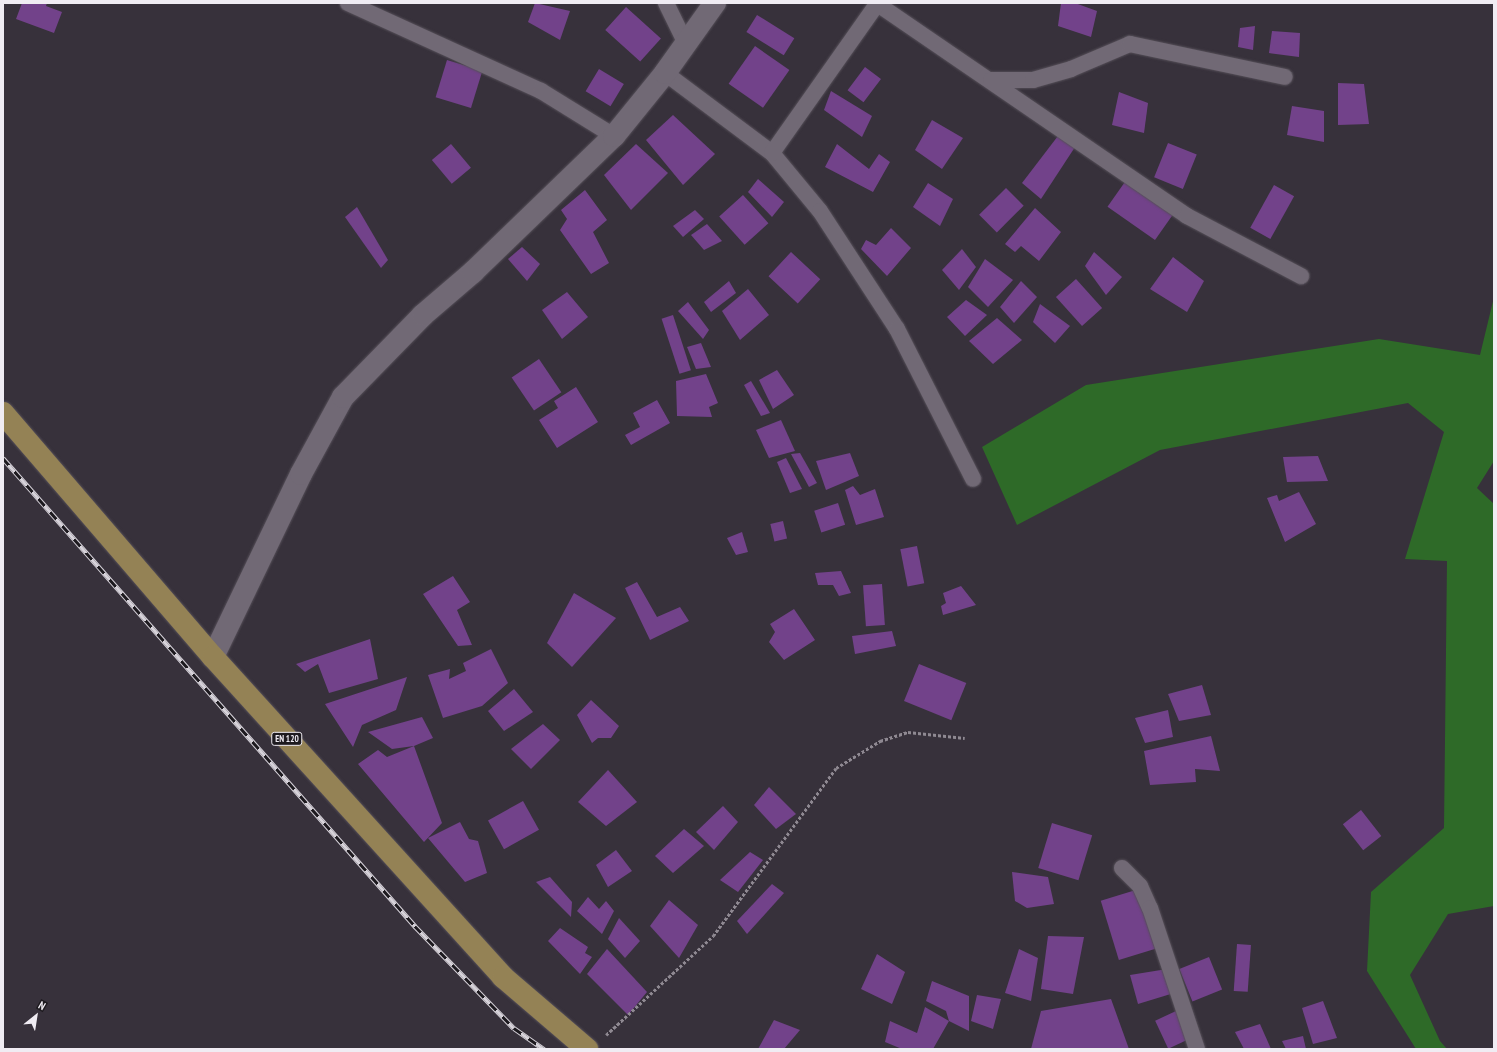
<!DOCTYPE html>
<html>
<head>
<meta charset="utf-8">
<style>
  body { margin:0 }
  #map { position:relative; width:1497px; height:1052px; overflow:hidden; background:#37313b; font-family:"PT Sans Narrow",sans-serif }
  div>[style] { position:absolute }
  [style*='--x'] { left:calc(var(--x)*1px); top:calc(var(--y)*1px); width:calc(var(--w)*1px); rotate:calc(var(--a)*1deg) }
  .green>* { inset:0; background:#2e6a28 }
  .building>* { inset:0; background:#72428a; transform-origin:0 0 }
  .path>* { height:2.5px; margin-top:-1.25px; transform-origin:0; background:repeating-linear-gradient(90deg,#8f8992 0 3px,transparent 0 5px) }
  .roads { filter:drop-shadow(0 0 1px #554f58) drop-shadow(0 0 1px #554f58) }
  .lane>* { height:16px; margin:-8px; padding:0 8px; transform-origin:8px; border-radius:8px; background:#716975 }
  .street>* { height:22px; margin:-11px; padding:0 11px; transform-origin:11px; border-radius:11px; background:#716975 }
  .primary>* { height:22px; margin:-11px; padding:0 11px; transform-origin:11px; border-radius:11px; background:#948255 }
  .rail>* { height:4.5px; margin-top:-2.25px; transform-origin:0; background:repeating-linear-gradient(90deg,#1d1a1f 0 9px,#d7d3da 0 18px); box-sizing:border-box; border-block:1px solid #d7d3da }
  span { translate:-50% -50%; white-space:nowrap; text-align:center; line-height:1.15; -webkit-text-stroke:3px #1d1a1f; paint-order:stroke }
  .shield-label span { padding:1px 3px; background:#1d1a1f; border:1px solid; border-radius:3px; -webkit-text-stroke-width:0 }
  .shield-label { font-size:9px; color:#f0ecf3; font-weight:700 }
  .frame { position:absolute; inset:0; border:4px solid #f0ecf3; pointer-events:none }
  .north { position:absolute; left:16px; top:996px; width:40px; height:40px; -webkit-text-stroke:3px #1d1a1f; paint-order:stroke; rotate:30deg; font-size:11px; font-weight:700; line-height:16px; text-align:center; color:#f0ecf3 }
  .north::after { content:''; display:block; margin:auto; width:14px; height:18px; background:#f0ecf3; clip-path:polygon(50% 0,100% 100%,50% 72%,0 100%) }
</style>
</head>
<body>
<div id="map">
  <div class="green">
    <div style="clip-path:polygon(1494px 297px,1494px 461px,1477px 488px,1494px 504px,1494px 906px,1448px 914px,1410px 975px,1440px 1041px,1447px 1049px,1416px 1049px,1367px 971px,1371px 892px,1444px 828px,1447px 561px,1405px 559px,1444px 432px,1408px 403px,1160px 450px,1017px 525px,982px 447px,1086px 385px,1379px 339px,1480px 355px)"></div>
  </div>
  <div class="building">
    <div style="clip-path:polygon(22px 3px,47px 3px,46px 6px,62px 12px,54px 33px,16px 19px)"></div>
    <div style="clip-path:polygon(535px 3px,570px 11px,560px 40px,528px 22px)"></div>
    <div style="clip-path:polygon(1061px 3px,1075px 3px,1097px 11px,1091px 37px,1058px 26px)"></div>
    <div style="left:626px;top:7px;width:47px;height:31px;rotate:42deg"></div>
    <div style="left:757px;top:15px;width:44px;height:20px;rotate:32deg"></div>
    <div style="clip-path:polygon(1255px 26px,1253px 50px,1238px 47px,1240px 28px)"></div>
    <div style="clip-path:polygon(1272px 31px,1300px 33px,1299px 57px,1269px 53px)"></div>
    <div style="left:755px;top:46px;width:42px;height:46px;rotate:35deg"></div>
    <div style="left:447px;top:60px;width:37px;height:39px;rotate:17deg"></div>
    <div style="left:865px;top:67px;width:20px;height:29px;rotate:37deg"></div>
    <div style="left:599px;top:69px;width:29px;height:26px;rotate:31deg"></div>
    <div style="clip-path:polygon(1338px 83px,1364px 84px,1369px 124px,1338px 125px)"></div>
    <div style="clip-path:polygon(831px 91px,872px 116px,862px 137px,824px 110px)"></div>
    <div style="clip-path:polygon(1119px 92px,1148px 103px,1144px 133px,1112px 125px)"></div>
    <div style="clip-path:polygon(1292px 106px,1324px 111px,1324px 142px,1287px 135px)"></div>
    <div style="clip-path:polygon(673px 115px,715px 154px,683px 185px,646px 140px)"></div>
    <div style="clip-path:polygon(932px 120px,963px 138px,942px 169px,915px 150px)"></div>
    <div style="clip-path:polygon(1061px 132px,1077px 144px,1041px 199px,1022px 183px)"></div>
    <div style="left:1168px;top:143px;width:31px;height:37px;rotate:22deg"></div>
    <div style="left:451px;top:144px;width:31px;height:25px;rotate:50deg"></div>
    <div style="clip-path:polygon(636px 144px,668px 173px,631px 210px,604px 175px)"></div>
    <div style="clip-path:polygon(837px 144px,869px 169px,879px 154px,890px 162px,873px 192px,825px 167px)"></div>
    <div style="clip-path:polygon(758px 179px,784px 202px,772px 217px,748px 192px)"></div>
    <div style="left:1127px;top:179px;width:58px;height:34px;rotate:35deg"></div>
    <div style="clip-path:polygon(928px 183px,953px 199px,940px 226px,913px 207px)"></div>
    <div style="left:1274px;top:185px;width:23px;height:49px;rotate:29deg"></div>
    <div style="left:1006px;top:188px;width:25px;height:38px;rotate:45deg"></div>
    <div style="clip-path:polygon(585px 190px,607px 220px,593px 232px,609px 263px,591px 274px,560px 230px,567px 219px,561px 210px)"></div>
    <div style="left:743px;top:195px;width:38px;height:32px;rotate:48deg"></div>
    <div style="clip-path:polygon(357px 207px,388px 260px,381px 268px,345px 217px)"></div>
    <div style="clip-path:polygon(1035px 208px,1061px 232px,1039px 261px,1021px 246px,1015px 252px,1005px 244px)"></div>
    <div style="clip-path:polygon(695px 210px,704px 219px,683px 237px,673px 226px)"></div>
    <div style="clip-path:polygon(707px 224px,722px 241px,704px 250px,691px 235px)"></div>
    <div style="clip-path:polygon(891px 228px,911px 248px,887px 276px,861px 249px,866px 240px,876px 245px)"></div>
    <div style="clip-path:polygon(522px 247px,540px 264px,527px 281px,508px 259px)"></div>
    <div style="clip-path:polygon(962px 249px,976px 267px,959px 290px,942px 270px)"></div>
    <div style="left:791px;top:252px;width:40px;height:33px;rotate:43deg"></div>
    <div style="clip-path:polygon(1094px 252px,1122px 277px,1106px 295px,1085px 266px)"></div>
    <div style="clip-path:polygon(1173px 257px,1204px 281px,1187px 312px,1150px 289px)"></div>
    <div style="clip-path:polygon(985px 259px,1013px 280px,988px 307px,968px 287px)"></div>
    <div style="left:1076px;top:279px;width:39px;height:27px;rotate:48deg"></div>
    <div style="clip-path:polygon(729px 281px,736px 293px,711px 312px,704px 302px)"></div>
    <div style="clip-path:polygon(1021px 281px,1037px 297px,1014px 323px,1000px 307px)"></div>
    <div style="clip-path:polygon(748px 289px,769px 315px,740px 340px,722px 311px)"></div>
    <div style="clip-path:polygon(567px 292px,588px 317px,562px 339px,542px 310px)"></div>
    <div style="clip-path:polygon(966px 300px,987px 315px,965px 336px,947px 317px)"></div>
    <div style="clip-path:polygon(688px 302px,709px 330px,703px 339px,678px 311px)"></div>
    <div style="clip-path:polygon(1040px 304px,1070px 326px,1055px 343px,1033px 322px)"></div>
    <div style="left:673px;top:315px;width:58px;height:12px;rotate:72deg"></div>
    <div style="clip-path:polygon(997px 318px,1022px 340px,993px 364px,969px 341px)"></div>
    <div style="clip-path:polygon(701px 343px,711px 367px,696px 369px,687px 347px)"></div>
    <div style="left:539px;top:359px;width:40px;height:33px;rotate:56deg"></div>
    <div style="clip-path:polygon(777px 370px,794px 395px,773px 409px,759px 380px)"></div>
    <div style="clip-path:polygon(706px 374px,718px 403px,709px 407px,712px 417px,677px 416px,676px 381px)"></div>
    <div style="clip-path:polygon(751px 381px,770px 413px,761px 416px,744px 385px)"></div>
    <div style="clip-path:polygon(576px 387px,598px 422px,557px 448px,539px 420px,558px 408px,554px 401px)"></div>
    <div style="clip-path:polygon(657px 400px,670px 423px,631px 445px,625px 435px,640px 427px,633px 413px)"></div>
    <div style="clip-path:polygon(781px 420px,795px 451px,769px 458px,756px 430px)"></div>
    <div style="clip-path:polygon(800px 453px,817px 483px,809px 487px,791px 454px)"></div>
    <div style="clip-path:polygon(850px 453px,859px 476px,826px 490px,816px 461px)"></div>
    <div style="clip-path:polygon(1318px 456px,1328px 481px,1287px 482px,1283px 457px)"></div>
    <div style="clip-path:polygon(786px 458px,802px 489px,790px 493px,777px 462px)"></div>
    <div style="clip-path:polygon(853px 486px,860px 495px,875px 489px,884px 517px,856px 525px,845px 490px)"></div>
    <div style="clip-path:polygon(1299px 492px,1316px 524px,1285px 542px,1267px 498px,1277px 495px,1279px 501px)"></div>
    <div style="left:838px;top:503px;width:23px;height:25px;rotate:72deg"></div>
    <div style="left:783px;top:521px;width:18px;height:13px;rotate:77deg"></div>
    <div style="clip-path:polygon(742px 532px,748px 552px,736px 555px,727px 538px)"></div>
    <div style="left:917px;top:546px;width:38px;height:17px;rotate:79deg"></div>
    <div style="clip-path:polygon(841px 571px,851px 593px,839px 596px,833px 585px,818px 585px,815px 573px)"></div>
    <div style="clip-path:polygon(453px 576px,470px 602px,457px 610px,472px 645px,458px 646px,423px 594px)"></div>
    <div style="clip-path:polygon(637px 582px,657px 617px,680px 607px,689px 621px,650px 640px,625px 588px)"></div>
    <div style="left:882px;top:584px;width:41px;height:19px;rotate:86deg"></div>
    <div style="clip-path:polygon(961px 586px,976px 605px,943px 615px,941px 606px,946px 603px,943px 593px)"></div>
    <div style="clip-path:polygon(574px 593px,616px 618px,572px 667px,547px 643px)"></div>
    <div style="clip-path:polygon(794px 609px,815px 640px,784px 660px,769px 642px,775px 632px,770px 624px)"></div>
    <div style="clip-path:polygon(892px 631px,896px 646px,855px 654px,852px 636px)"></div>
    <div style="clip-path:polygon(370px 639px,378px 679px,329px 693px,318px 664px,305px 672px,296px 664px)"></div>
    <div style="clip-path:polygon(491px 649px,508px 683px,482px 706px,443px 718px,428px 675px,450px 669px,449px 679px,466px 671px,463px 663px)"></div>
    <div style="left:919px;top:664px;width:51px;height:40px;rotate:22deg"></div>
    <div style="clip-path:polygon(407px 677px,396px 710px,362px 725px,353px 747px,325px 704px)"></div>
    <div style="clip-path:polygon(1202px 685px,1211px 715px,1179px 721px,1168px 694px)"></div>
    <div style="clip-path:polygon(514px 689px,533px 712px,504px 731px,488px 711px)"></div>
    <div style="clip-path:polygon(591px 700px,619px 726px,611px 738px,598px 738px,592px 743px,577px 715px)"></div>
    <div style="clip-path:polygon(1168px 710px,1173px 737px,1145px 743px,1135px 718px)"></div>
    <div style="clip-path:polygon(422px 717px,433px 738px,414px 746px,392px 749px,368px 732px)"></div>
    <div style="clip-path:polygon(543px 724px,560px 740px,531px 769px,511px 749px)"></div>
    <div style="clip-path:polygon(1211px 736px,1220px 771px,1195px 769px,1196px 782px,1150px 785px,1144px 751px)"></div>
    <div style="clip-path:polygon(414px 746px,442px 823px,424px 842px,358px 764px,378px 750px,387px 757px)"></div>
    <div style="clip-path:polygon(608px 770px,637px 802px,606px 826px,578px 802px)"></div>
    <div style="clip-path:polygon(769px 787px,796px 814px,776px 829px,754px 805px)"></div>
    <div style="left:523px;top:801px;width:33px;height:40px;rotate:61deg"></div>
    <div style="clip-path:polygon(723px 806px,738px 822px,714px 850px,696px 832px)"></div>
    <div style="left:1361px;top:810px;width:33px;height:23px;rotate:52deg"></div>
    <div style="clip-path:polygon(460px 822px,469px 839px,478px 841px,487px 873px,465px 882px,428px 838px)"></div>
    <div style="left:1052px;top:823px;width:42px;height:47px;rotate:17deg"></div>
    <div style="clip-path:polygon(684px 829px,704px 846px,673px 873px,655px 856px)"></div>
    <div style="clip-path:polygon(616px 850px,632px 871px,608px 887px,596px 865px)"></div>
    <div style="clip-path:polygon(750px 852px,763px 860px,738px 892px,720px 880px)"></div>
    <div style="clip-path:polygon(1012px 872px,1048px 877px,1054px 904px,1027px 908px,1015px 901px)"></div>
    <div style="clip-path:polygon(550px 877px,572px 902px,571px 917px,536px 882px)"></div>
    <div style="clip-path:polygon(772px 884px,784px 893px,747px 934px,737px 921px)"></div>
    <div style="left:1139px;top:889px;width:62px;height:40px;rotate:73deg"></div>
    <div style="clip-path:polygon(588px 897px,599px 909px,606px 901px,614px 911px,602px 934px,577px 911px)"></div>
    <div style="clip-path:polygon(669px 900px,698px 925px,679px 958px,650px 926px)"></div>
    <div style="clip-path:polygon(619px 918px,640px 941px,625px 958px,608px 939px)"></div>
    <div style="clip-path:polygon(560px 928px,588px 947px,585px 953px,592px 957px,580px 974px,548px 941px)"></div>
    <div style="clip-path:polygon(1048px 936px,1084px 937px,1073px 994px,1041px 989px)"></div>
    <div style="left:1237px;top:944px;width:14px;height:47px;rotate:4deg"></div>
    <div style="clip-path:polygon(607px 949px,647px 992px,628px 1015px,587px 974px)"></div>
    <div style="clip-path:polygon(1019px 949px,1038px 958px,1031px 1001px,1005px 993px)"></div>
    <div style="clip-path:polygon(877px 954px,905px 972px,892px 1004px,861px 989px)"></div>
    <div style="left:1209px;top:957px;width:35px;height:32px;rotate:68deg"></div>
    <div style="clip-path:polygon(1167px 969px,1174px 993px,1138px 1004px,1130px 975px)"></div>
    <div style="clip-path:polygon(932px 981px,969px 996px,969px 1031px,949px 1021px,933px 1049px,902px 1049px,885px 1042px,890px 1021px,917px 1033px,925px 1007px,949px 1021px,946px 1011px,926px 1001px)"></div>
    <div style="clip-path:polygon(977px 995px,1001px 999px,993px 1029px,971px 1021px)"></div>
    <div style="clip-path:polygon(1111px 999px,1129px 1049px,1031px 1049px,1041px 1011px)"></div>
    <div style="clip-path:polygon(1323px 1001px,1337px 1038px,1313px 1044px,1302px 1008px)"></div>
    <div style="left:1176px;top:1011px;width:31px;height:23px;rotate:65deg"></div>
    <div style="clip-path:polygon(774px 1020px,800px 1030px,784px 1049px,758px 1049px)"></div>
    <div style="clip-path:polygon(1260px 1024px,1271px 1049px,1244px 1049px,1235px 1032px)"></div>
    <div style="clip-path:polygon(1303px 1036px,1306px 1049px,1286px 1049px,1282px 1041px)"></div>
  </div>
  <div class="path">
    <div style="--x:606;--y:1035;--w:146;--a:-42.8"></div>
    <div style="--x:713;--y:936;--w:208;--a:-53.8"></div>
    <div style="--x:836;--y:768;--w:52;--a:-31.5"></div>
    <div style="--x:880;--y:741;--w:29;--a:-18"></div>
    <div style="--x:908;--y:732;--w:57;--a:6"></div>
  </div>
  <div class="roads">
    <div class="lane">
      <div style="--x:348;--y:3;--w:212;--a:24.5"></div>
      <div style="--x:541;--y:91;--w:86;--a:31.7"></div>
      <div style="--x:666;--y:3;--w:46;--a:64"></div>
      <div style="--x:876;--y:3;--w:377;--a:34.4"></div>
      <div style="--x:1187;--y:216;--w:129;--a:27.8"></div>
      <div style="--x:665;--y:73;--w:134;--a:36.8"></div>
      <div style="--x:772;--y:153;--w:75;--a:50.4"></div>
      <div style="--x:820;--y:211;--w:141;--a:56.9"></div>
      <div style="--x:897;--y:329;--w:168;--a:63.1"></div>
      <div style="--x:991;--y:80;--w:42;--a:0"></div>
      <div style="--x:1033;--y:80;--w:40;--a:-16"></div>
      <div style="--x:1071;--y:69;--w:64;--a:-23"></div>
      <div style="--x:1130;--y:44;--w:158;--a:12"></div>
      <div style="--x:772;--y:153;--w:184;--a:-54.8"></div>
      <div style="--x:1122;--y:868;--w:25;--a:45"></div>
      <div style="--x:1140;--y:886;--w:24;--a:66"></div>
      <div style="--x:1150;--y:908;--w:149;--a:71.6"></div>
    </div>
    <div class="street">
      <div style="--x:213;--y:657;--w:203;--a:-64.3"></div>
      <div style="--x:301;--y:474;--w:88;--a:-61.4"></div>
      <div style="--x:343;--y:397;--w:115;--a:-45.7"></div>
      <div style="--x:423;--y:315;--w:66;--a:-40.7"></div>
      <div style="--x:473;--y:272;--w:196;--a:-44"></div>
      <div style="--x:614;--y:136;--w:81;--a:-51"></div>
      <div style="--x:665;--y:73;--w:86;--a:-54.5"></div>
    </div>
    <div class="primary">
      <div style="--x:3;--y:413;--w:322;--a:49.3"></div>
      <div style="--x:213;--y:657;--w:432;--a:47.8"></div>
      <div style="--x:503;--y:977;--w:111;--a:40.6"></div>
    </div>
  </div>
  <div class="rail">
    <div style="--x:3;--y:458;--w:624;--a:48.64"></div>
    <div style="--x:415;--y:926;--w:142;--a:45.9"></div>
    <div style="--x:514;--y:1028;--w:37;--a:35"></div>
  </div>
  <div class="shield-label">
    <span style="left:287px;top:739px">EN 120</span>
  </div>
  <div class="frame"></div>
  <div class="north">N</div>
</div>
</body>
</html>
